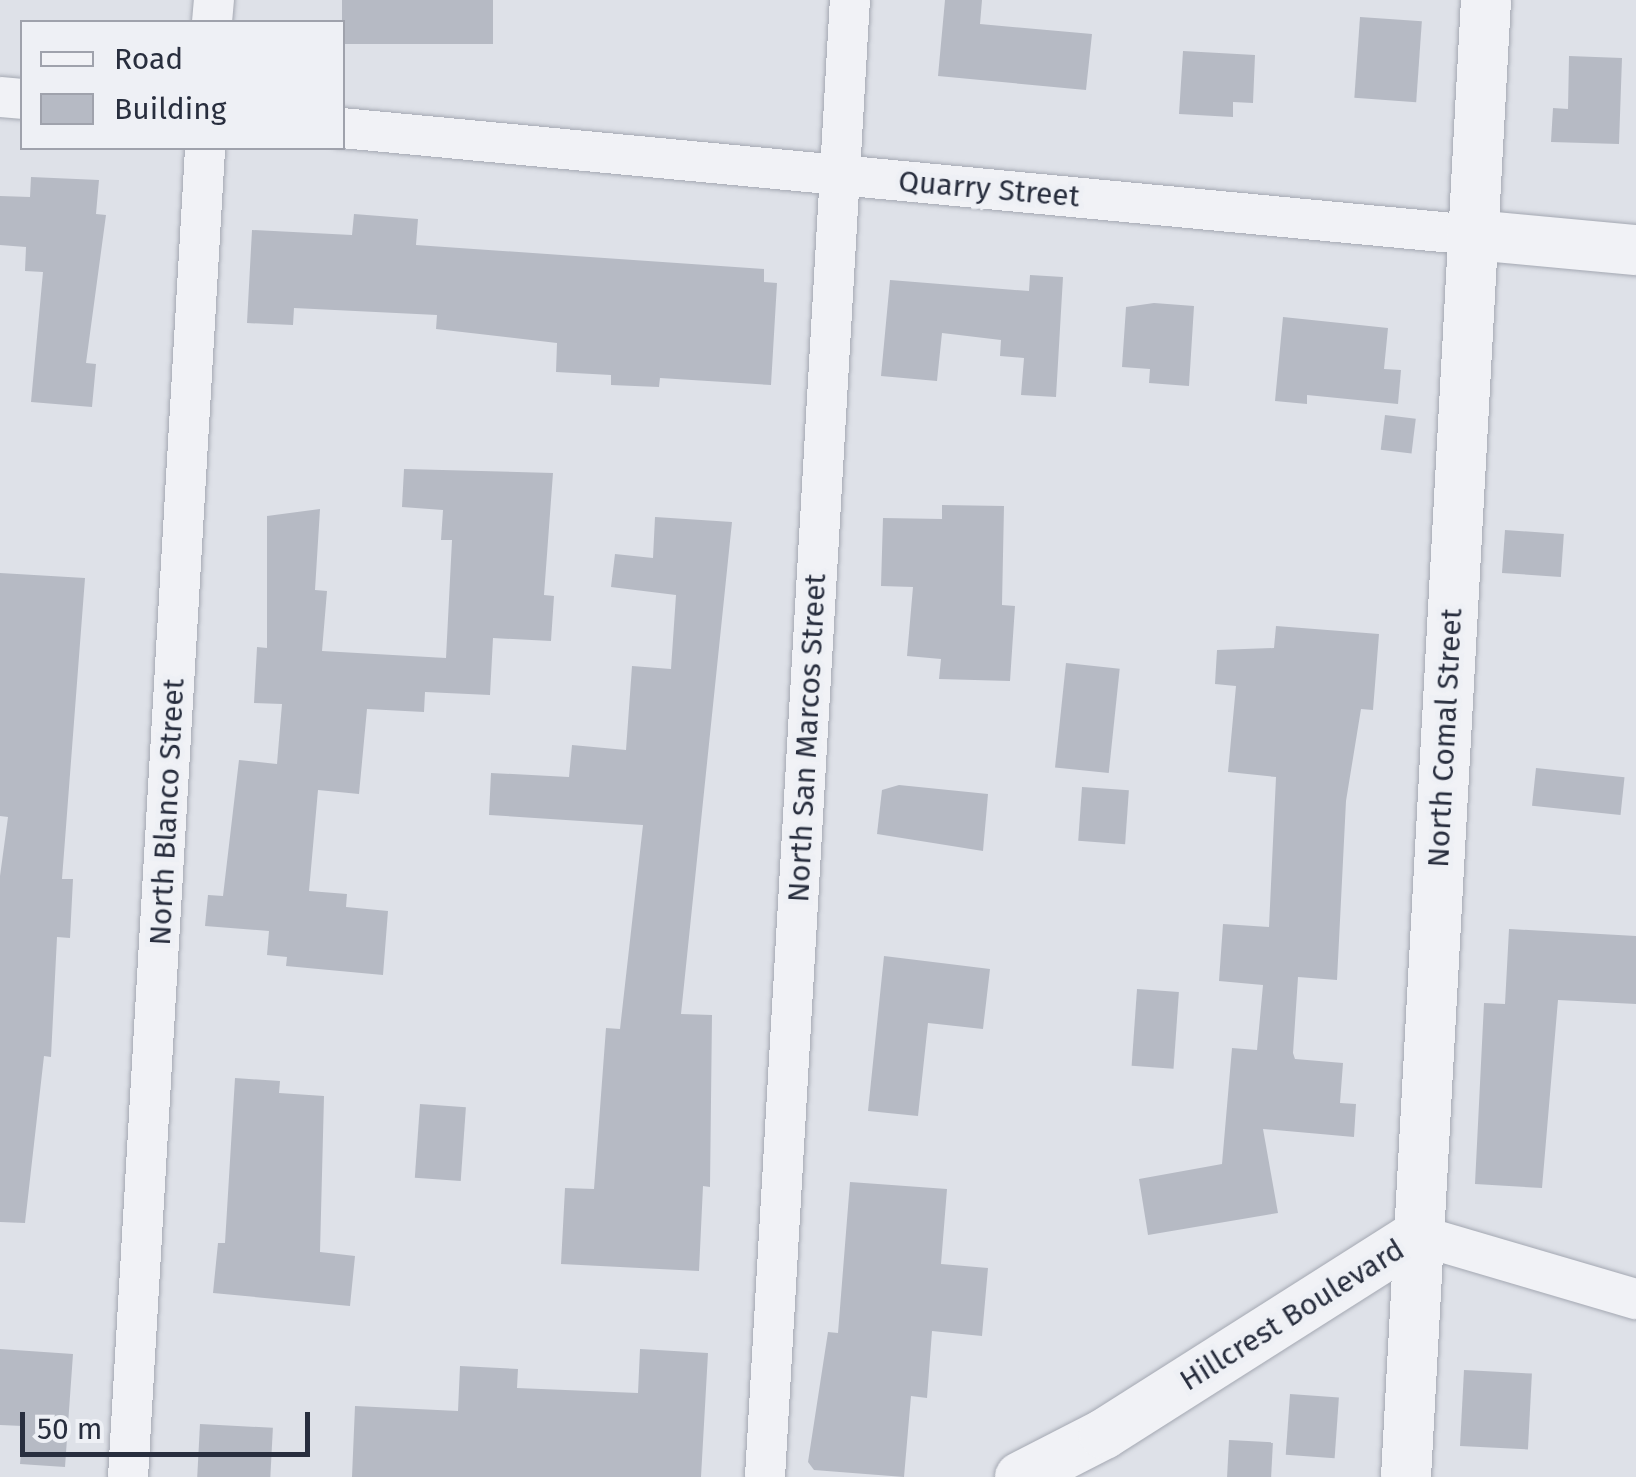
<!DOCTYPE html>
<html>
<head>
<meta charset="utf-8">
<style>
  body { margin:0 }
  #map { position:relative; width:1636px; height:1477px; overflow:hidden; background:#dee1e8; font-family:"Fira Sans",sans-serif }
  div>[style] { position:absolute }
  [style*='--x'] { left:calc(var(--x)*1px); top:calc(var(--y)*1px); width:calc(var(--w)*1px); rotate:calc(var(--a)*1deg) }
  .building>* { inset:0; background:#b6bac4; transform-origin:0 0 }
  .roads { filter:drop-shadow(0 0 2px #a4a8b2) drop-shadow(0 0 2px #a4a8b2) }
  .minor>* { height:40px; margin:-20px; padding:0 20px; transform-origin:20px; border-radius:20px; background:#f1f2f6 }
  .tertiary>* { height:50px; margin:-25px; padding:0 25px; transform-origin:25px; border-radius:25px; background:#f1f2f6 }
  span { translate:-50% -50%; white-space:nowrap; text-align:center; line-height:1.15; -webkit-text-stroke:10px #eef0f5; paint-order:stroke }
  .street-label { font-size:30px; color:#282e3e }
  .legend { position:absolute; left:20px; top:20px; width:325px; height:130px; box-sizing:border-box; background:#eef0f5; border:2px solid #9fa2ac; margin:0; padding:12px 18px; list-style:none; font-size:30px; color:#282e3e }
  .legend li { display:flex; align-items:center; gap:20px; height:50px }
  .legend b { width:50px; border:2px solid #9fa2ac }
  .scale { position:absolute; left:20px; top:1412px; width:290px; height:45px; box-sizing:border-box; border:5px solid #282e3e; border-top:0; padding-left:12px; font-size:30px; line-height:35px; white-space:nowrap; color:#282e3e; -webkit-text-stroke:8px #eef0f5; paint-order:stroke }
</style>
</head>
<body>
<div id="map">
  <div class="building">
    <div style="left:342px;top:0;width:151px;height:44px"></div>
    <div style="clip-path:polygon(945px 0,982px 0,980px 24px,1092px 34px,1086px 90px,938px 76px)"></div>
    <div style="left:1360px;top:17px;width:62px;height:81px;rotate:4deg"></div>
    <div style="clip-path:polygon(1183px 51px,1255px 55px,1253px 103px,1233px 102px,1233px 117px,1179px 114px)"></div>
    <div style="clip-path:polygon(1569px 56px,1622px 58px,1619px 144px,1551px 142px,1553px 108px,1568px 109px)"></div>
    <div style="clip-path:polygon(31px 177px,99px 180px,96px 214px,106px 215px,86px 363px,96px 364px,92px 407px,31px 402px,43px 272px,25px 271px,26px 247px,0 245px,0 196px,30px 197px)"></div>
    <div style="clip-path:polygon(354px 214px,418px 219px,416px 245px,764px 269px,764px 282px,777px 283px,771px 385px,660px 378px,659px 387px,611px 385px,611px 375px,556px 372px,557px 343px,436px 329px,437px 315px,294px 308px,293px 325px,247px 323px,252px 230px,352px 235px)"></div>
    <div style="clip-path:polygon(1030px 275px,1063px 277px,1056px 397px,1021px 395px,1024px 358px,1000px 356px,1001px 340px,942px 333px,937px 381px,881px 376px,890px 280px,1029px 291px)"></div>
    <div style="clip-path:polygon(1154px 303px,1194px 306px,1189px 386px,1149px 383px,1150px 369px,1122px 367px,1126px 307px)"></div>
    <div style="clip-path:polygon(1283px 317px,1388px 328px,1384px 369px,1401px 370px,1398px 404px,1307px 395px,1307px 404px,1275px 401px)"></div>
    <div style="left:1385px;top:415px;width:31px;height:35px;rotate:7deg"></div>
    <div style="clip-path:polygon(404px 469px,553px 473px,544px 595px,554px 596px,551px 641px,493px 638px,490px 695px,425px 692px,424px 712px,367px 709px,359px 794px,318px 790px,309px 891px,347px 894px,346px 907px,388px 911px,383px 975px,286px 966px,287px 957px,267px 955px,269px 931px,205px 926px,208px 895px,223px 896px,239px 760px,277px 764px,282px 704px,254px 703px,257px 647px,267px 648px,267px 516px,320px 509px,315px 590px,327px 591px,322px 651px,446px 658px,452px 540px,441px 540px,443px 510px,402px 507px)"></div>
    <div style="clip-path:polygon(942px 505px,1004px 506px,1002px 605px,1015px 606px,1010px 681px,939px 679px,941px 659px,907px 656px,913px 587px,881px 586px,883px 518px,942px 519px)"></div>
    <div style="clip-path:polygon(655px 517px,732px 522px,681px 1014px,712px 1015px,710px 1187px,703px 1186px,699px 1271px,561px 1264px,565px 1188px,594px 1189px,606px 1028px,620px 1029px,643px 825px,489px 815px,491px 773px,569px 777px,572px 745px,626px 750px,632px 666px,671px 669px,676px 595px,611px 587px,615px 554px,653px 558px)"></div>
    <div style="left:1505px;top:530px;width:59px;height:43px;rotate:4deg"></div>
    <div style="clip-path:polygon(0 573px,85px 578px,62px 879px,73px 879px,70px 938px,57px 937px,51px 1057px,44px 1056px,25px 1223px,0 1222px,0 876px,8px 817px,0 816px)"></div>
    <div style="clip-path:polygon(1276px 626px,1379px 634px,1373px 710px,1361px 709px,1346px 801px,1337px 980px,1298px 977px,1293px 1053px,1295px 1059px,1343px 1063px,1340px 1103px,1356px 1104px,1354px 1137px,1263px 1129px,1278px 1213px,1148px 1235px,1139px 1179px,1222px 1164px,1232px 1048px,1257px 1050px,1263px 985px,1219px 981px,1223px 924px,1269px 927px,1276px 777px,1228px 772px,1236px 686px,1215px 684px,1217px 650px,1274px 648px)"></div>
    <div style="left:1066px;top:663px;width:54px;height:105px;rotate:6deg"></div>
    <div style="left:1536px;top:768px;width:89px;height:38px;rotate:6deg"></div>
    <div style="clip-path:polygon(899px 785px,988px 794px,983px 851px,877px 834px,882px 790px)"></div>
    <div style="left:1082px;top:787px;width:47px;height:54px;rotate:4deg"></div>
    <div style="clip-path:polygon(1509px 929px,1636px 936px,1636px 1004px,1558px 1000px,1542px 1188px,1475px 1184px,1484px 1003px,1505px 1004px)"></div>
    <div style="clip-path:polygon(884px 956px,990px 969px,983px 1029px,928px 1023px,918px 1116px,868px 1111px)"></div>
    <div style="left:1137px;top:989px;width:42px;height:77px;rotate:4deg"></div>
    <div style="clip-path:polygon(235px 1078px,280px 1081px,279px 1093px,324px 1096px,320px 1252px,355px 1256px,350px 1306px,213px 1293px,218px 1243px,225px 1243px)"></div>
    <div style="left:420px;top:1104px;width:46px;height:74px;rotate:4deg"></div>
    <div style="clip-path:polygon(850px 1182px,947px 1189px,941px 1264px,988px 1268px,982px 1336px,932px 1331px,927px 1398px,911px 1396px,904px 1477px,814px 1470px,808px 1462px,828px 1332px,838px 1333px)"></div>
    <div style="clip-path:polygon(0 1349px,73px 1354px,65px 1467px,20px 1464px,23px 1426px,0 1425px)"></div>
    <div style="clip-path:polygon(640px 1349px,708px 1353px,701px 1477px,352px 1477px,355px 1406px,458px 1411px,460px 1366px,518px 1369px,517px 1388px,638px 1393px)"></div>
    <div style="left:1464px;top:1370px;width:68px;height:76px;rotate:3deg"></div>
    <div style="left:1290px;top:1394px;width:49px;height:61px;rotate:4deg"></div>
    <div style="left:200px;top:1424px;width:73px;height:53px;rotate:3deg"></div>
    <div style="left:1229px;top:1440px;width:44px;height:37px;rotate:3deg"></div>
  </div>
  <div class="roads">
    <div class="minor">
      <div style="--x:212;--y:22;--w:22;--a:-85"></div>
      <div style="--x:0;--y:97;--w:22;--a:5"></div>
      <div style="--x:342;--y:128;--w:1136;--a:5.4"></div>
      <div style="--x:1418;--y:1235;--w:227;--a:16.4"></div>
      <div style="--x:128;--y:1477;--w:1331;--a:-86.68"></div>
      <div style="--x:765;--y:1477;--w:1479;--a:-86.71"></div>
    </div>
    <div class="tertiary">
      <div style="--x:1473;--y:235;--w:164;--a:5.3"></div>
      <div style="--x:1020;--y:1477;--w:94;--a:-27.1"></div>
      <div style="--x:1104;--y:1434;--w:372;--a:-32.4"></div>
      <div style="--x:1406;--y:1477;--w:1479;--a:-86.9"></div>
    </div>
  </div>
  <div class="street-label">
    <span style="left:989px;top:189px;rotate:5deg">Quarry Street</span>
    <span style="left:807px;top:738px;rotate:-87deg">North San Marcos Street</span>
    <span style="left:1445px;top:738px;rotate:-87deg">North Comal Street</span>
    <span style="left:167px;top:812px;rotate:-87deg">North Blanco Street</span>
    <span style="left:1292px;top:1315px;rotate:-32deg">Hillcrest Boulevard</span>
  </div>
  <ul class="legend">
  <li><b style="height:12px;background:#f1f2f6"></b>Road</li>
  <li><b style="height:28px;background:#b6bac4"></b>Building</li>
  </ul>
  <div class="scale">50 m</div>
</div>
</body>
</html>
